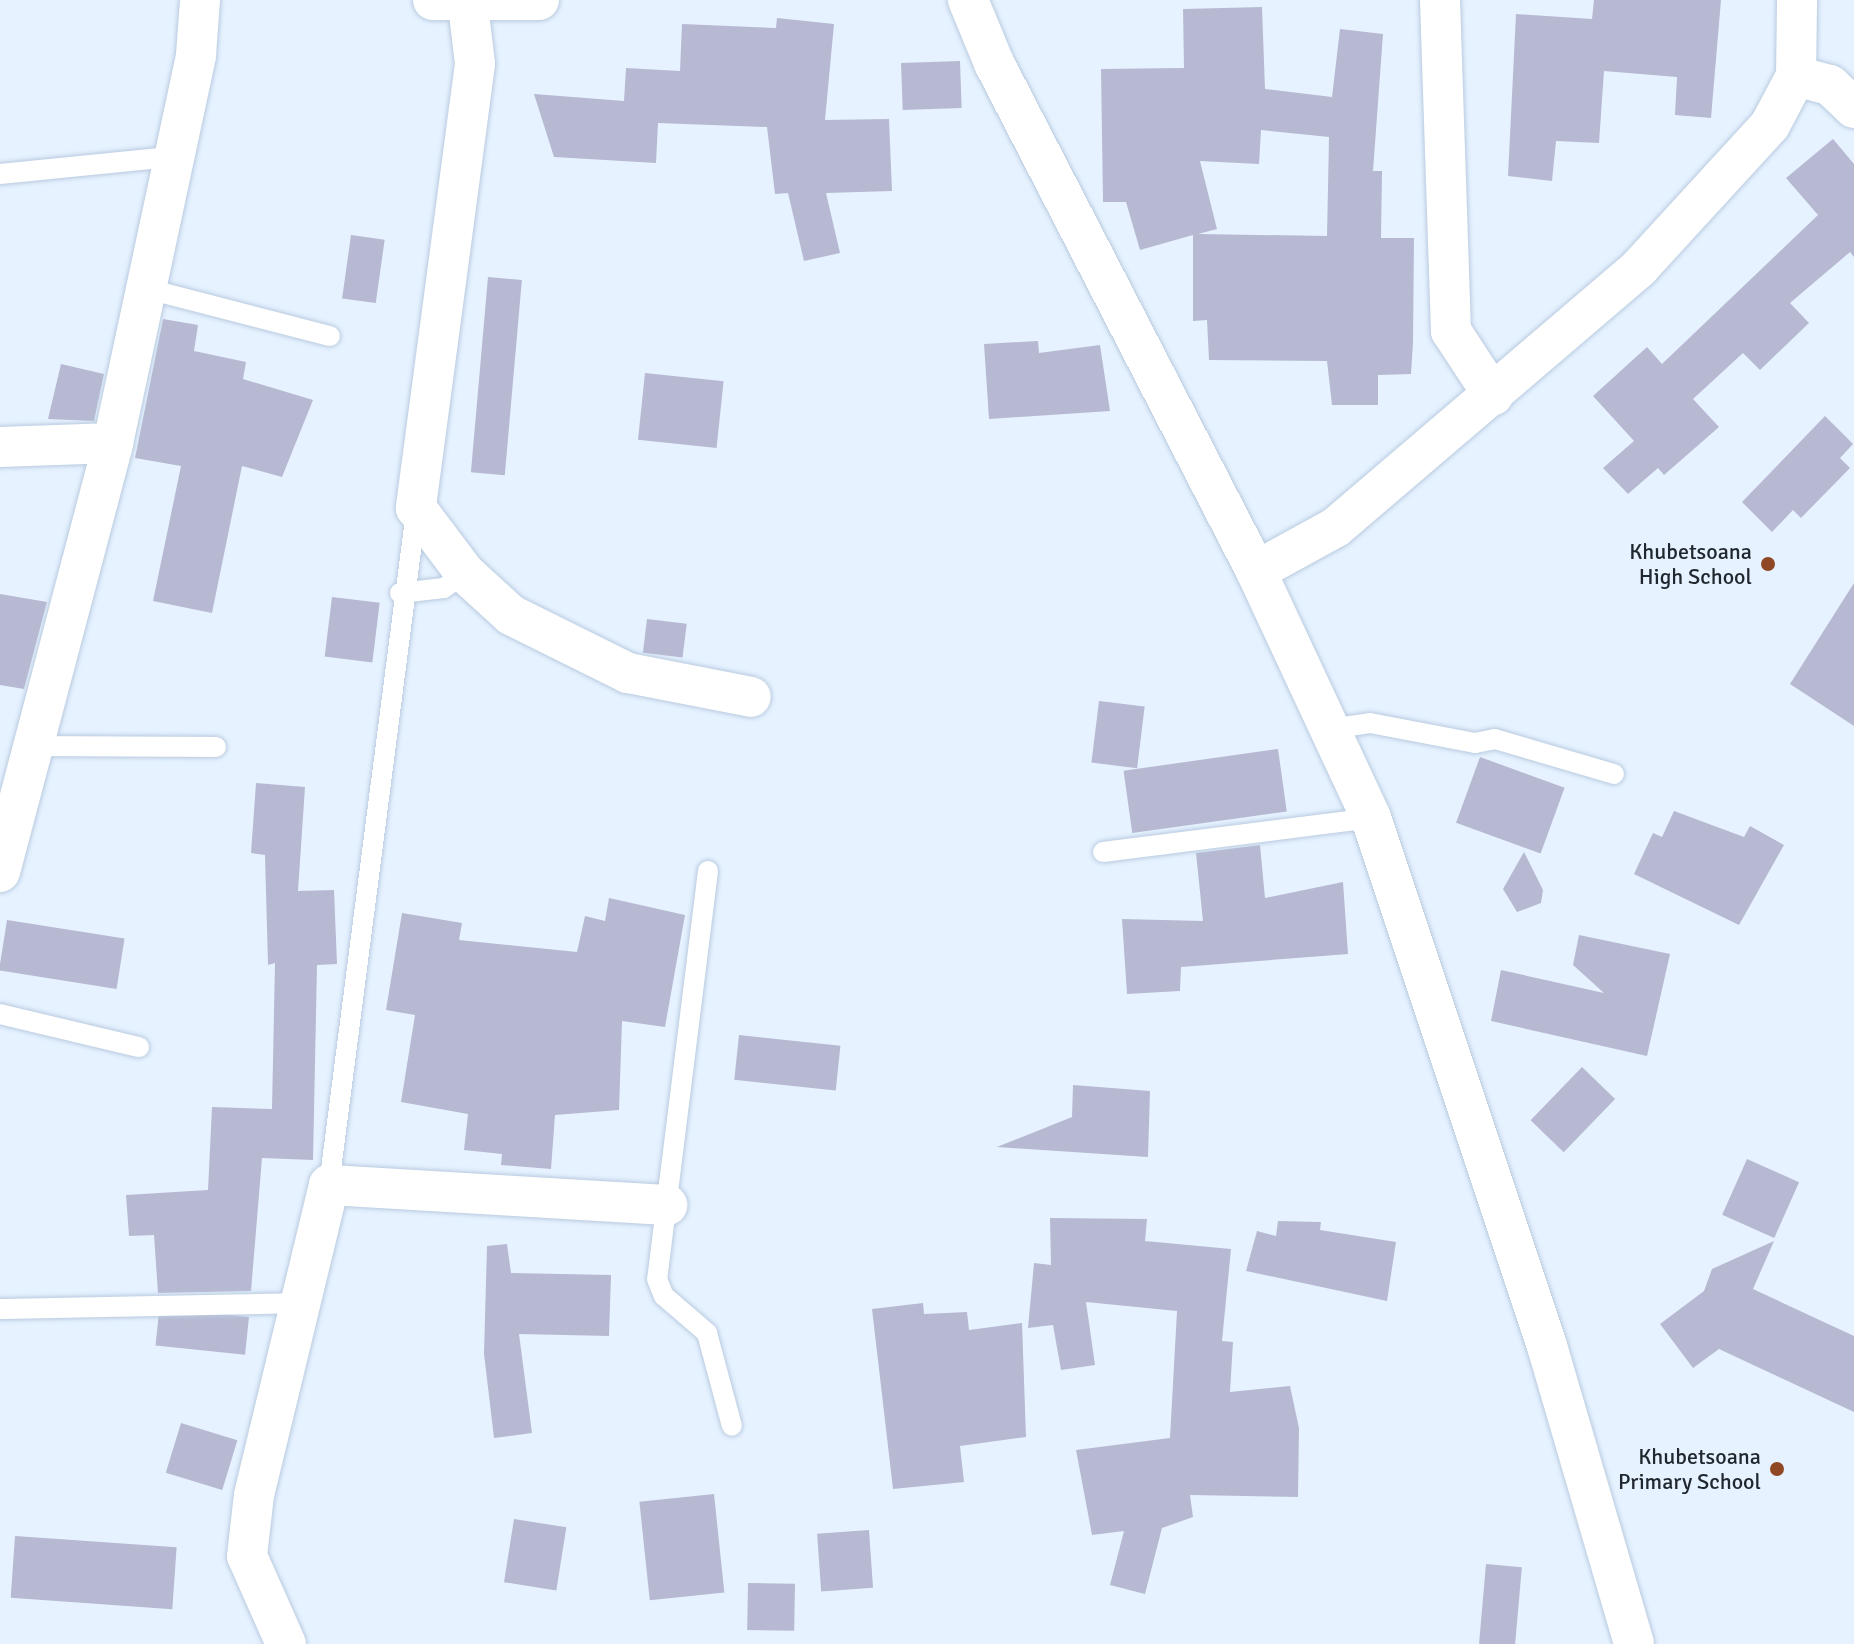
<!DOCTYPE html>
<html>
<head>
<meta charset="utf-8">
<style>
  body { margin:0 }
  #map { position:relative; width:1854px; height:1644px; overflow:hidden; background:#e6f2ff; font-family:Signika,sans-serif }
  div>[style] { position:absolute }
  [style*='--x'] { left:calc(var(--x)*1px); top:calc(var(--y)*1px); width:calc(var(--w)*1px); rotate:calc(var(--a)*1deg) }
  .building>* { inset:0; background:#b7b9d2; transform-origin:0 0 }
  .roads { filter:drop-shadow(0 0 2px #b9cbe0) drop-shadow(0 0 2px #b9cbe0) }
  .lane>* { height:20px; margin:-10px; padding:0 10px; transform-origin:10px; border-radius:10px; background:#fff }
  .street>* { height:40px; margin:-20px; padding:0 20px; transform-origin:20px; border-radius:20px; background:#fff }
  .dots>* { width:22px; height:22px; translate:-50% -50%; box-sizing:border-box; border:4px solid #e6f2ff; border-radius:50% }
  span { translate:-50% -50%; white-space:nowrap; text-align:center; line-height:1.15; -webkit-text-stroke:6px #e6f2ff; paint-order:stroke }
  .poi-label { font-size:22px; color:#20272f }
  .right { translate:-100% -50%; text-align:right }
</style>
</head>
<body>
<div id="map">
  <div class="building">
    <div style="clip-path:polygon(1594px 0,1721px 0,1711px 118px,1675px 115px,1677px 77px,1604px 71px,1599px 143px,1556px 141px,1552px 181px,1508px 176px,1516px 14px,1592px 19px)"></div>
    <div style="clip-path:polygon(evenodd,1262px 7px,1265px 89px,1332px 97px,1340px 29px,1383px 34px,1373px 171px,1382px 171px,1381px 238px,1414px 238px,1413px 342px,1411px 374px,1378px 375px,1378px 405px,1332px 405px,1327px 361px,1209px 360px,1207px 320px,1193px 321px,1193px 235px,1140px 250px,1126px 202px,1103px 202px,1101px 69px,1184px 68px,1183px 9px,1262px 7px,1261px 130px,1329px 137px,1327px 236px,1198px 234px,1217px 229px,1200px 161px,1259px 164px,1261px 130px)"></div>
    <div style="clip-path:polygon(777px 18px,834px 24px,825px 120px,889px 119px,892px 191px,826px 193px,840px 253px,804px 261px,788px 193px,775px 194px,767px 127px,658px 123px,656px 163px,554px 157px,534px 94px,624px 101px,626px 68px,680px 71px,682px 24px,776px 28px)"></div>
    <div style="left:960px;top:61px;width:47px;height:59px;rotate:88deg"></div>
    <div style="clip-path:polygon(1833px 139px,1854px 164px,1854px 257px,1850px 252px,1790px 303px,1809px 323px,1760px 370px,1743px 353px,1693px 399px,1719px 427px,1664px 475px,1658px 468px,1628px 494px,1603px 468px,1634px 441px,1593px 396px,1647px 347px,1662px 364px,1818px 215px,1786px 178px)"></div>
    <div style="left:351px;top:235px;width:34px;height:64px;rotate:8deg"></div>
    <div style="left:488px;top:277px;width:34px;height:196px;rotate:5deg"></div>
    <div style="clip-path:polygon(163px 319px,198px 325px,194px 351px,246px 362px,243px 379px,313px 400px,282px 477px,242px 466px,212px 613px,153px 601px,181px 466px,135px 458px)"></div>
    <div style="clip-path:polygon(1038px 341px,1039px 353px,1100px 345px,1110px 411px,989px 419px,984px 344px)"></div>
    <div style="clip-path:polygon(61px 364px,104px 374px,94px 421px,48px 419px)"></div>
    <div style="left:645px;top:373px;width:79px;height:67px;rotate:6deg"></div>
    <div style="clip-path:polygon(1825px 416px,1853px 444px,1840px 458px,1850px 468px,1801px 518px,1793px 510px,1772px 532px,1742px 502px)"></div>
    <div style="clip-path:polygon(1854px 583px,1854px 726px,1790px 684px)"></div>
    <div style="clip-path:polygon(0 594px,47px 602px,24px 689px,0 685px)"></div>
    <div style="left:332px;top:597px;width:48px;height:60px;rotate:7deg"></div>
    <div style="left:647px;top:619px;width:40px;height:34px;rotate:7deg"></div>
    <div style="left:1099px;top:701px;width:46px;height:62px;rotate:7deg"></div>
    <div style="left:1278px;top:749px;width:63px;height:156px;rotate:82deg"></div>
    <div style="left:1480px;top:757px;width:90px;height:70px;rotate:20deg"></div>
    <div style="clip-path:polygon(256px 783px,305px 787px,298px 891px,334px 890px,337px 964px,317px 965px,313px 1160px,262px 1158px,251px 1291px,158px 1293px,154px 1235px,129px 1236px,126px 1195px,208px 1190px,212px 1107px,272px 1109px,275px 963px,268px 965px,265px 855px,251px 853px)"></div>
    <div style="clip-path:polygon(1674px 811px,1744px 837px,1750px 826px,1784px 845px,1739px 925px,1634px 874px,1653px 833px,1662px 837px)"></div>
    <div style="clip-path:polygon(1260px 845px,1265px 898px,1343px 882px,1348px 954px,1181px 967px,1180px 991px,1127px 994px,1122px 919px,1203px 921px,1196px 853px)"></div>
    <div style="clip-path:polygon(1524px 852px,1543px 890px,1541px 903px,1517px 912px,1503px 889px)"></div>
    <div style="clip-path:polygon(609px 898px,685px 915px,665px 1027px,622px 1021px,619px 1110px,555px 1115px,551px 1169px,501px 1165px,502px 1154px,464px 1150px,468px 1114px,401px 1102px,415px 1015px,386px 1010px,402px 913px,462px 923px,459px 940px,577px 952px,585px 916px,605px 921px)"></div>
    <div style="left:7px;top:920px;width:119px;height:51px;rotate:9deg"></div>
    <div style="clip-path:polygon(1579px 935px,1670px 954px,1647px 1056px,1491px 1021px,1501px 970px,1604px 993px,1573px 965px)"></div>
    <div style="left:739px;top:1035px;width:102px;height:45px;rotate:6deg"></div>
    <div style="left:1582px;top:1067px;width:46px;height:74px;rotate:44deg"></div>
    <div style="clip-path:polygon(1073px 1085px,1150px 1091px,1148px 1157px,997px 1147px,1072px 1117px)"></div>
    <div style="left:1747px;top:1159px;width:57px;height:61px;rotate:24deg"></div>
    <div style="clip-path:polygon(1050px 1218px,1147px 1219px,1145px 1241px,1231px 1249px,1222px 1341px,1233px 1342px,1230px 1392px,1290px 1386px,1299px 1428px,1298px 1497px,1190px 1495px,1193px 1517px,1162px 1528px,1145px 1594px,1110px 1585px,1124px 1531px,1092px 1535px,1076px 1450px,1170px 1438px,1177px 1311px,1086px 1302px,1095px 1365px,1061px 1370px,1053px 1325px,1028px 1328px,1034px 1263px,1051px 1265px)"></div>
    <div style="clip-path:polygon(1278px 1221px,1321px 1222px,1320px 1230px,1396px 1242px,1387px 1301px,1246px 1271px,1257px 1231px,1276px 1236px)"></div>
    <div style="clip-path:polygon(1774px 1241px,1753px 1289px,1854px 1336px,1854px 1412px,1719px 1349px,1693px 1368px,1660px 1324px,1704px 1291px,1712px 1269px)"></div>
    <div style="clip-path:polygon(507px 1244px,511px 1273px,611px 1275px,609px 1336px,519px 1334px,532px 1433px,494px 1438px,484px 1354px,487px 1246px)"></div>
    <div style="clip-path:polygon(923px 1303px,924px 1314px,967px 1312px,969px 1330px,1022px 1323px,1026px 1437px,960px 1446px,964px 1482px,893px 1489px,872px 1309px)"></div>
    <div style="left:249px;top:1317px;width:38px;height:90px;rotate:96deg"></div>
    <div style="left:181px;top:1423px;width:59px;height:52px;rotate:17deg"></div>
    <div style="left:714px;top:1494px;width:99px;height:75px;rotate:84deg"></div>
    <div style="left:514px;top:1519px;width:53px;height:64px;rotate:9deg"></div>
    <div style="left:869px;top:1530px;width:58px;height:52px;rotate:86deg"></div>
    <div style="left:15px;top:1536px;width:162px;height:62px;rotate:4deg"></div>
    <div style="left:1486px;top:1564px;width:36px;height:80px;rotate:5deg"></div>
    <div style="left:748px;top:1583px;width:47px;height:47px;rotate:1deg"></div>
  </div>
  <div class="roads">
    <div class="lane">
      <div style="--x:0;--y:174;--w:171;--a:-5.7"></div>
      <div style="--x:144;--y:288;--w:192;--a:14.5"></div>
      <div style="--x:400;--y:593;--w:44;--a:-6.5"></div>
      <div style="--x:444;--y:588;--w:26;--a:-36"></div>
      <div style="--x:1330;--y:729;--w:40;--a:-8.5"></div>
      <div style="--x:1370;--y:723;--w:107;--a:10.8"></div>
      <div style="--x:1475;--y:743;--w:20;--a:-11"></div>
      <div style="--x:1495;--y:739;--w:124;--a:16.4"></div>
      <div style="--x:37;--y:746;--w:179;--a:0.3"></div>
      <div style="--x:1103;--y:852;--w:270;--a:-7.2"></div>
      <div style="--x:708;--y:871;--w:411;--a:97.1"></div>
      <div style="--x:657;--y:1279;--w:18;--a:68"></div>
      <div style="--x:664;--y:1296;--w:57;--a:40.7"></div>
      <div style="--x:707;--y:1333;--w:96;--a:75"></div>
      <div style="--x:0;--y:1014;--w:143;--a:13.4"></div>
      <div style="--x:329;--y:1185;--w:680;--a:-82.64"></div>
      <div style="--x:0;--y:1309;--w:299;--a:-1.1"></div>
    </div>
    <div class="street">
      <div style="--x:433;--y:0;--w:106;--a:0"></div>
      <div style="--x:968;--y:0;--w:68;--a:67.6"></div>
      <div style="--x:994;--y:63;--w:572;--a:62.72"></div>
      <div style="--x:1256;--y:571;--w:272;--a:65"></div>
      <div style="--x:1371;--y:818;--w:557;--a:71.57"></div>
      <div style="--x:1547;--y:1346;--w:310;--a:73.7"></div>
      <div style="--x:1440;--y:0;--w:331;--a:88.1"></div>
      <div style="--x:1451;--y:331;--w:77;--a:56.7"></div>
      <div style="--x:468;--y:5;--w:59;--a:83.2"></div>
      <div style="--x:475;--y:64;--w:448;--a:97.6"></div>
      <div style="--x:416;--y:508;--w:81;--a:53"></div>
      <div style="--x:465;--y:573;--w:62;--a:42.4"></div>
      <div style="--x:511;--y:615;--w:131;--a:26.4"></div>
      <div style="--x:628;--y:673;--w:125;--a:11"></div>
      <div style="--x:1796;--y:76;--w:35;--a:15"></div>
      <div style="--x:1830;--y:85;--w:33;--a:44"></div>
      <div style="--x:0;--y:447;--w:113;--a:-2"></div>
      <div style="--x:1256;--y:571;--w:91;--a:-28.8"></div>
      <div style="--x:1336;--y:527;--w:399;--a:-40.5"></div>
      <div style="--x:1639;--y:268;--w:194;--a:-47.5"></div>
      <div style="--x:1770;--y:125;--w:55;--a:-62"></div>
      <div style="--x:1796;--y:76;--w:76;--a:-89.2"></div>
      <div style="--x:0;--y:872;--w:444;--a:-75.2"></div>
      <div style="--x:113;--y:443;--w:397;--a:-77.9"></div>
      <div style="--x:196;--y:55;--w:55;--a:-85.8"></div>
      <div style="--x:286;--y:1644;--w:96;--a:-113.9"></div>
      <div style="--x:247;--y:1556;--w:61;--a:-83.5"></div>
      <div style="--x:254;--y:1495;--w:319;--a:-76.4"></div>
      <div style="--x:329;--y:1185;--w:339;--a:3.4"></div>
    </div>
  </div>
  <div class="dots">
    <div style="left:1768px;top:564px;background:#8f4823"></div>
    <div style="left:1777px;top:1469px;background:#8f4823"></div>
  </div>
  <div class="poi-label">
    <span class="right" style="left:1752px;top:564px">Khubetsoana<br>High School</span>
    <span class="right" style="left:1761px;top:1469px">Khubetsoana<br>Primary School</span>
  </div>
</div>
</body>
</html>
